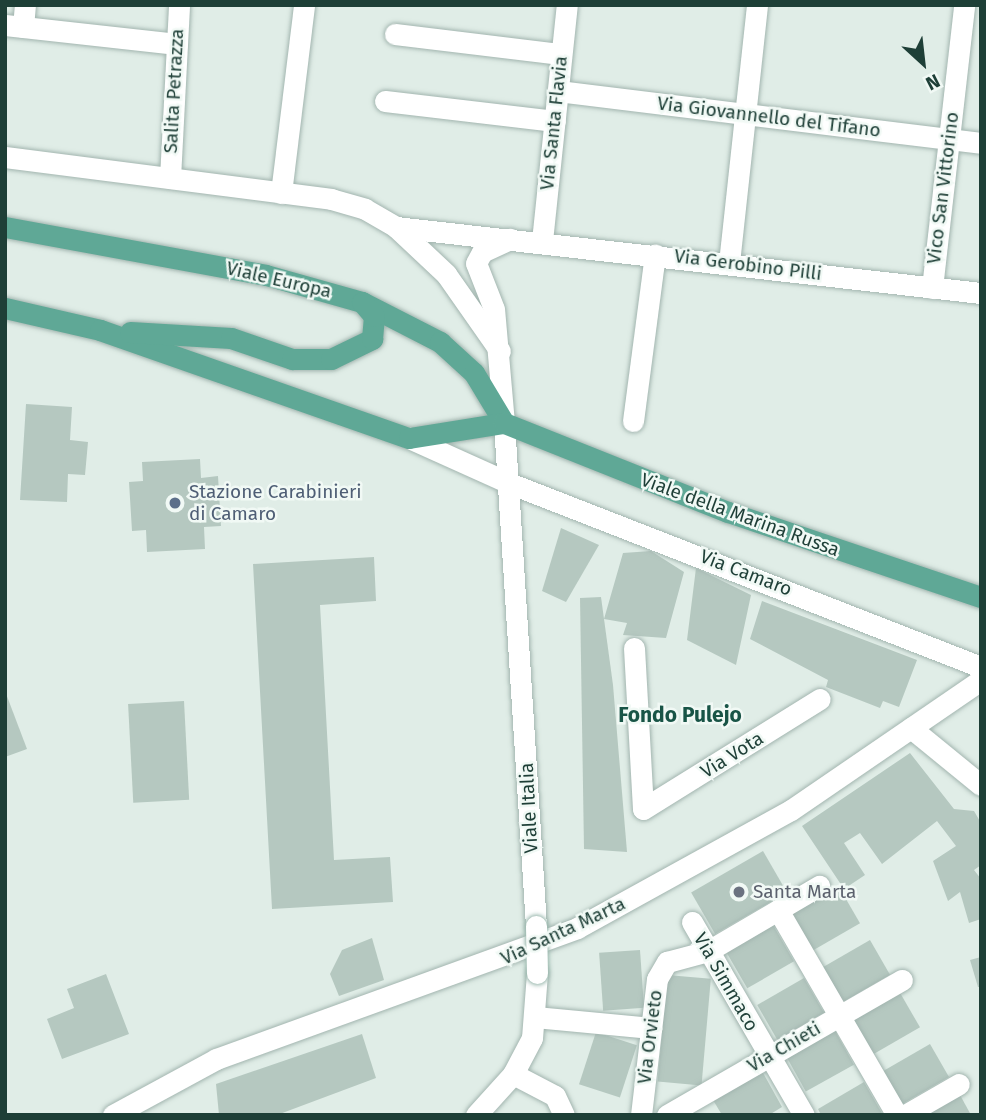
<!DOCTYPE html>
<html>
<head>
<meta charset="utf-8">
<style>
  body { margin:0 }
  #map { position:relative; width:986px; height:1120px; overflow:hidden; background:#e0ede7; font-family:"Fira Sans",sans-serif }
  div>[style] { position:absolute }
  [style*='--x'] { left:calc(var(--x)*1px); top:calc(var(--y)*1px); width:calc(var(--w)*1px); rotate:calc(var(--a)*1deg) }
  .building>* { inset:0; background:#b5c8c0; transform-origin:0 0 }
  .roads { filter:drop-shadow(0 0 2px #a2b5af) drop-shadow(0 0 2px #a2b5af) }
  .street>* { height:21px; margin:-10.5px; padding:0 10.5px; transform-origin:10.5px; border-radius:10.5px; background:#fff }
  .secondary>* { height:21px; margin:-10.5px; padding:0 10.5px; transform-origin:10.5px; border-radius:10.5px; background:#fff }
  .primary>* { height:21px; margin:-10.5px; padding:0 10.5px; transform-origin:10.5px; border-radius:10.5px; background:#5fa896 }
  .bridges { filter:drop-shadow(0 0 2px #9dbab0) drop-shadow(0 0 2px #9dbab0) }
  .secondary-bridge>* { height:21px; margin:-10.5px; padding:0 10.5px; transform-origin:10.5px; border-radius:10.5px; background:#fff }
  .dots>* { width:19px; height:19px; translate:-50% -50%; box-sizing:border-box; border:4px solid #f1f9f5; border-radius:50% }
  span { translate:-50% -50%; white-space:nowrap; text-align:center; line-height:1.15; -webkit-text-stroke:5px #f1f9f5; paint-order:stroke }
  .street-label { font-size:19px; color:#1e3f37 }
  .service-label { font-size:19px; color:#4e5e75 }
  .left { translate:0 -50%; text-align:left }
  .worship-label { font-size:19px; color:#5b616d }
  .neighbourhood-label { font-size:21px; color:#185446; font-weight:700 }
  .frame { position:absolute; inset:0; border:7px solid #1e3f37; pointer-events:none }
  .north { position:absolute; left:888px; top:28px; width:70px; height:70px; -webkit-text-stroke:5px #f1f9f5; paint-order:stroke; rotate:153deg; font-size:19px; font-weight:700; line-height:28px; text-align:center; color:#1e3f37 }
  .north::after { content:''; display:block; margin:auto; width:24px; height:32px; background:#1e3f37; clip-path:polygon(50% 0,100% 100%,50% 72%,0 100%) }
</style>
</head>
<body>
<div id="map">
  <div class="building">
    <div style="clip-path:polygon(26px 404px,72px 407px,70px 440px,88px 442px,85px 475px,68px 474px,67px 502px,20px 500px)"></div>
    <div style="clip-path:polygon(200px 459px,201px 478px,218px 476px,221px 526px,204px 527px,205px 549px,147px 552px,146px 530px,132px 531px,129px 482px,143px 481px,142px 462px)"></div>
    <div style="clip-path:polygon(561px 528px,599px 545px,566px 602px,542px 591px)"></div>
    <div style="clip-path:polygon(651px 551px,684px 572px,666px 638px,623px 635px,627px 623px,604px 619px,623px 553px)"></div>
    <div style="clip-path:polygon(374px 557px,376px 601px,320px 605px,334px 860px,390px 857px,393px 902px,272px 909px,253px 564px)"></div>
    <div style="clip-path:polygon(696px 568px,751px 595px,736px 665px,687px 640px)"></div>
    <div style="clip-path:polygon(601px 597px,613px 685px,627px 852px,584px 849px,580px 598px)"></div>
    <div style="clip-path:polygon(762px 601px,917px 660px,899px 707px,883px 701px,880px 708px,826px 687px,828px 680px,750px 639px)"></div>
    <div style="clip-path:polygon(5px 691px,27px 749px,5px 757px)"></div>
    <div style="left:184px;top:701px;width:99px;height:56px;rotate:87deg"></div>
    <div style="clip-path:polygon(910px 753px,954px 809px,974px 811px,981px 823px,981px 865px,974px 870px,981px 879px,981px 919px,969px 923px,960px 892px,948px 901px,933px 861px,956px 846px,937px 821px,882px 864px,860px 833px,844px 843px,865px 875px,844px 889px,802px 826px)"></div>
    <div style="left:763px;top:851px;width:48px;height:83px;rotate:60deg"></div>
    <div style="left:839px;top:887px;width:42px;height:56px;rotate:60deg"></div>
    <div style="left:773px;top:925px;width:42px;height:54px;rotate:60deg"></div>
    <div style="clip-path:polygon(372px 938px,384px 980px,339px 996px,330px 974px,342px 950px)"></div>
    <div style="left:870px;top:940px;width:40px;height:56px;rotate:60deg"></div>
    <div style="left:640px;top:950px;width:58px;height:41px;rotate:86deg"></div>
    <div style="clip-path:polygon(981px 957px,981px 987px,978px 987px,970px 960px)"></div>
    <div style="clip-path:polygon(106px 974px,129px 1034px,62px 1059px,47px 1019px,74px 1008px,67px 989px)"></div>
    <div style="left:667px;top:975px;width:44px;height:107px;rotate:5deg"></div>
    <div style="left:804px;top:978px;width:40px;height:54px;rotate:60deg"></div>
    <div style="left:899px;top:991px;width:42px;height:56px;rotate:60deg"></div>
    <div style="left:834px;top:1029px;width:41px;height:55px;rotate:61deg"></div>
    <div style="left:596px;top:1032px;width:43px;height:55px;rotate:18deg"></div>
    <div style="clip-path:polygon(362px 1034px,376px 1078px,277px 1115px,219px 1115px,216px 1084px)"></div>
    <div style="left:930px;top:1044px;width:38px;height:56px;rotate:60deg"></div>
    <div style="clip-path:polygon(762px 1071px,782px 1107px,769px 1115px,722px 1115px,713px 1100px)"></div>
    <div style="clip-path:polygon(864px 1082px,883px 1115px,821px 1115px,818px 1109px)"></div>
    <div style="clip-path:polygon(960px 1095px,971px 1115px,927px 1115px)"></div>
  </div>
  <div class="roads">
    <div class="street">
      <div style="--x:5;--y:25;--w:173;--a:6.3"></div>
      <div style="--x:23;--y:27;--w:22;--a:-85"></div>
      <div style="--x:395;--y:34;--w:167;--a:6.9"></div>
      <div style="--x:558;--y:91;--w:426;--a:7"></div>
      <div style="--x:385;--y:101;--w:171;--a:6.7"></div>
      <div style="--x:5;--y:157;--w:329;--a:7.3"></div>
      <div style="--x:331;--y:199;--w:35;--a:16"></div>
      <div style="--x:365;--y:209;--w:36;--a:30"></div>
      <div style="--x:396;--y:227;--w:69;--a:43.2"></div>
      <div style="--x:446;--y:274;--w:94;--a:55"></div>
      <div style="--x:170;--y:178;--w:173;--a:-87"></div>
      <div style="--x:281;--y:193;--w:189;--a:-83"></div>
      <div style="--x:396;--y:227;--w:589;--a:6.44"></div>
      <div style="--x:542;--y:241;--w:237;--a:-84"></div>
      <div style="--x:729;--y:263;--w:260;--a:-83.8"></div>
      <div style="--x:932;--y:288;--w:285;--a:-83.5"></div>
      <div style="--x:633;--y:421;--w:168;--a:-82.5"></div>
      <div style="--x:504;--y:423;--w:114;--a:-95"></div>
      <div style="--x:494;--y:309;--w:49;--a:-111.4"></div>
      <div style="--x:476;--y:263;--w:13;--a:-61"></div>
      <div style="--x:482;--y:252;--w:31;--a:-25"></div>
      <div style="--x:509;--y:483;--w:507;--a:21.3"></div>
      <div style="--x:634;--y:648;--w:161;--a:86.8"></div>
      <div style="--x:643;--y:809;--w:208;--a:-31.9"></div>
      <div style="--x:911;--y:728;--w:90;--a:39.2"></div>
      <div style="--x:778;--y:910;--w:237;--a:59.9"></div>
      <div style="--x:692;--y:922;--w:223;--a:59.9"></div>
      <div style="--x:535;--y:1017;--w:117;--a:5.4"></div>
      <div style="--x:513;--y:1074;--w:47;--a:27.6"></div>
      <div style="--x:555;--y:1096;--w:21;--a:65"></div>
      <div style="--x:113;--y:1115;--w:117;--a:-28.5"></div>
      <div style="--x:216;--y:1059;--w:384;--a:-19.9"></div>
      <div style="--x:577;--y:928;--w:244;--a:-28.9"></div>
      <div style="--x:791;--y:810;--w:230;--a:-34.4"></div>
      <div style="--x:641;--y:1115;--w:137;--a:-83.3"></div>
      <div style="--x:657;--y:979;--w:20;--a:-60"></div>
      <div style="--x:667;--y:962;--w:42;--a:-15"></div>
      <div style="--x:708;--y:951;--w:129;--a:-30.4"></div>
      <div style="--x:667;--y:1115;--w:271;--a:-29.9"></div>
      <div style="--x:905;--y:1115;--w:62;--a:-29.9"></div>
    </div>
    <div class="secondary">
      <div style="--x:504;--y:423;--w:504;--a:86.36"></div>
      <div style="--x:409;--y:438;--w:110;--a:24.2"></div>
      <div style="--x:476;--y:1115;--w:55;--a:-47.9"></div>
      <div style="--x:513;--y:1074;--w:41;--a:-62.2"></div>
      <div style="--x:532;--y:1038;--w:65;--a:-85.6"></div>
    </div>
    <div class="primary">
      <div style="--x:5;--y:227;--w:265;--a:10.4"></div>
      <div style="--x:266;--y:275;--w:100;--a:15.7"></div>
      <div style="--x:362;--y:302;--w:88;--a:27.1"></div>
      <div style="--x:440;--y:342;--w:46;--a:42.4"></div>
      <div style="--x:474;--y:373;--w:58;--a:59"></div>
      <div style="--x:5;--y:308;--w:98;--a:13"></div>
      <div style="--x:100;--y:330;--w:327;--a:19.3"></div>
      <div style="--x:409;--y:438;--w:96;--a:-9"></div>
      <div style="--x:504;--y:423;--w:241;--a:21.7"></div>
      <div style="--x:728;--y:512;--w:267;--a:18.6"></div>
      <div style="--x:130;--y:332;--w:101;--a:3.4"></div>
      <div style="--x:231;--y:338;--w:65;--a:19"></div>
      <div style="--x:292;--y:359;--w:39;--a:0"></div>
      <div style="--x:331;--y:359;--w:46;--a:-26"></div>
      <div style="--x:372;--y:339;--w:23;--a:-85"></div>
      <div style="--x:374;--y:316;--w:18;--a:-131"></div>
    </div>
  </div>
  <div class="bridges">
    <div class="secondary-bridge">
      <div style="--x:536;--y:926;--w:47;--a:88.8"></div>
    </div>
  </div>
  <div class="dots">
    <div style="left:175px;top:503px;background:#5c6f8a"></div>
    <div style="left:739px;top:892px;background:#6b7280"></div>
  </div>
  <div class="street-label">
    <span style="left:174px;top:91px;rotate:-87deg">Salita Petrazza</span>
    <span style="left:769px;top:117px;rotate:7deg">Via Giovannello del Tifano</span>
    <span style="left:554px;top:123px;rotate:-84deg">Via Santa Flavia</span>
    <span style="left:943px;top:188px;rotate:-83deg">Vico San Vittorino</span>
    <span style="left:748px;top:265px;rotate:7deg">Via Gerobino Pilli</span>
    <span style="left:279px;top:280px;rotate:13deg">Viale Europa</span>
    <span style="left:740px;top:515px;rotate:20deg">Viale della Marina Russa</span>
    <span style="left:746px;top:573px;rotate:21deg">Via Camaro</span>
    <span style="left:732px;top:755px;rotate:-32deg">Via Vota</span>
    <span style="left:529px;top:808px;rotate:-93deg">Viale Italia</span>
    <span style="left:563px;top:931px;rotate:-25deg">Via Santa Marta</span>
    <span style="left:726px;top:982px;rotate:60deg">Via Simmaco</span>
    <span style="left:650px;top:1037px;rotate:-83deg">Via Orvieto</span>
    <span style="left:784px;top:1047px;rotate:-30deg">Via Chieti</span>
  </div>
  <div class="service-label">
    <span class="left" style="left:189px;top:503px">Stazione Carabinieri<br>di Camaro</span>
  </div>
  <div class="worship-label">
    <span class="left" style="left:753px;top:892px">Santa Marta</span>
  </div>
  <div class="neighbourhood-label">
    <span style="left:680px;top:715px">Fondo Pulejo</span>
  </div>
  <div class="frame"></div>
  <div class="north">N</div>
</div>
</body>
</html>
